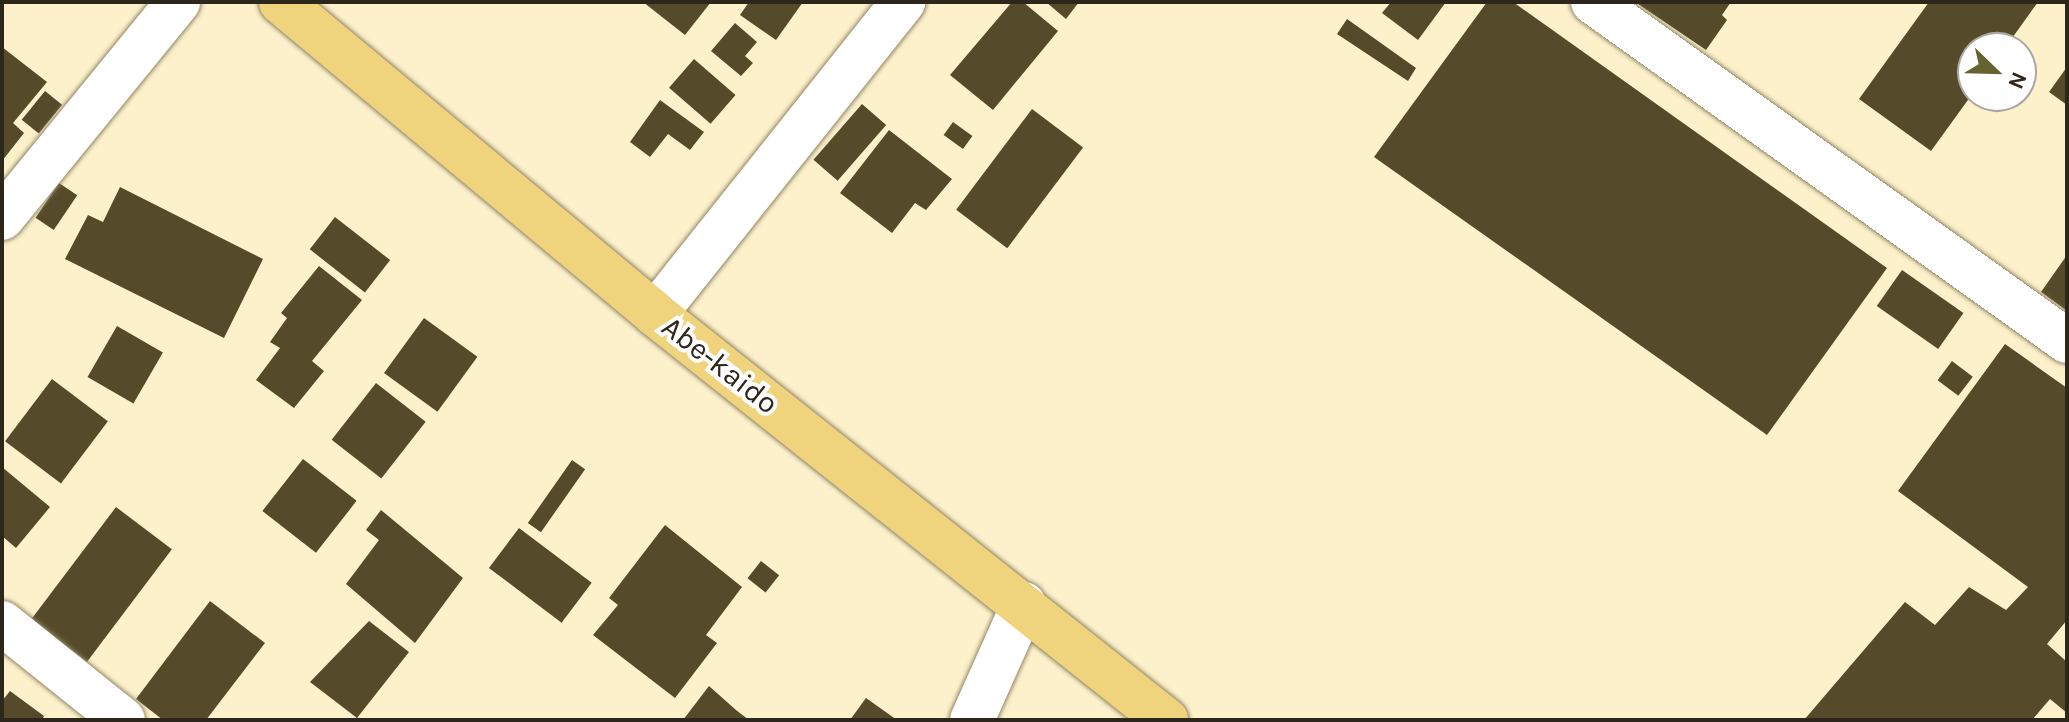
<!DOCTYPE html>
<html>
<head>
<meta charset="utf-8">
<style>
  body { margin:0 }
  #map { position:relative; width:2069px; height:722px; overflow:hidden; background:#fdf1cc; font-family:Karla,sans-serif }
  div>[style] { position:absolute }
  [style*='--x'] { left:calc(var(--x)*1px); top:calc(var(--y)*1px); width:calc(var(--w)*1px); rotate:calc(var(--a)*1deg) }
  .building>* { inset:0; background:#554b2b; transform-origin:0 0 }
  .roads { filter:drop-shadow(0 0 2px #918564) drop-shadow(0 0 2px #918564) }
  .street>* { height:44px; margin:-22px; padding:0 22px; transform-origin:22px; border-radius:22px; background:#fff }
  .primary>* { height:44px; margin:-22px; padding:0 22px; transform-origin:22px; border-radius:22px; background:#efd37d }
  span { translate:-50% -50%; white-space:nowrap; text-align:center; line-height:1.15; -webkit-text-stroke:8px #fefefe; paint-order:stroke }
  .street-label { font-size:30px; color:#2c271a }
  .frame { position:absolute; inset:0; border:4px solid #2c271a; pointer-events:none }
  .north { position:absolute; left:1957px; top:32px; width:80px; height:80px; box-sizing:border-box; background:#fefefe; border:2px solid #aaa8a3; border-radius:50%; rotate:113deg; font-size:22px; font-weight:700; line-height:32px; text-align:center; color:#2c271a }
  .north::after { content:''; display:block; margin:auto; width:28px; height:36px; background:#656431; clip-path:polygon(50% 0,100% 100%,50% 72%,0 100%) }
</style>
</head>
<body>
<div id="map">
  <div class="building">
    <div style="clip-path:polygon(643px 2px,711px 2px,685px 35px)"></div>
    <div style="clip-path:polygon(749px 2px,803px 2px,776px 40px,740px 15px)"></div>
    <div style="clip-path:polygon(1012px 2px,1023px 2px,1058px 31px,993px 110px,950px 75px)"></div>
    <div style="clip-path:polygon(1046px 2px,1079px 2px,1066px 19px)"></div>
    <div style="clip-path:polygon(1391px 2px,1446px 2px,1418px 40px,1382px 13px)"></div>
    <div style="clip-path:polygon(1487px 2px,1513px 2px,1887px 268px,1767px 435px,1374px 157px)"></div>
    <div style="clip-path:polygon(1635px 2px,1731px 2px,1722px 15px,1727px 20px,1706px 50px)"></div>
    <div style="clip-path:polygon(1929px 2px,2038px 2px,2005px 48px,1973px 48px,1973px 93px,1931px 151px,1859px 99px)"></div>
    <div style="clip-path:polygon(1347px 19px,1416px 68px,1408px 81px,1337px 34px)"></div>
    <div style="clip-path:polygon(735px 23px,757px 42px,745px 56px,753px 63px,741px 76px,711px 51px)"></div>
    <div style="clip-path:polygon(2px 47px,47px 82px,13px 123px,24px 133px,2px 161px)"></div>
    <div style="left:694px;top:59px;width:55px;height:38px;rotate:41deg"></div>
    <div style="clip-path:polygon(2067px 67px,2067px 105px,2049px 92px)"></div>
    <div style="left:45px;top:91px;width:22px;height:37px;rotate:39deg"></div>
    <div style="clip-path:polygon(660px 100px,704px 132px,690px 150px,668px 134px,650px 157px,630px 142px)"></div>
    <div style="left:862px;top:104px;width:32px;height:74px;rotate:41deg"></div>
    <div style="left:1032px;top:109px;width:64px;height:126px;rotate:37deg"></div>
    <div style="left:953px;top:122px;width:24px;height:16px;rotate:36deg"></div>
    <div style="clip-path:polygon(889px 130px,952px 179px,926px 210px,915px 203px,892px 233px,840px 193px)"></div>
    <div style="left:59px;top:183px;width:22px;height:42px;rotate:34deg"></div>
    <div style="clip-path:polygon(120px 187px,263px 259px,224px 338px,65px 259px,88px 215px,103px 222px)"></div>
    <div style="left:335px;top:217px;width:70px;height:41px;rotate:38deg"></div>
    <div style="clip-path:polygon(2067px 255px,2067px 311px,2041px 292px)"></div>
    <div style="clip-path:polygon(319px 266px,362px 300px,312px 361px,324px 371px,294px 408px,256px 380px,280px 348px,270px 342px,287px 318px,281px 313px)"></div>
    <div style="left:1902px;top:270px;width:75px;height:44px;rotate:35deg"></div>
    <div style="left:424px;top:318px;width:66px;height:68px;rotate:36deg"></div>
    <div style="left:117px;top:326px;width:53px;height:59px;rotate:30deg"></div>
    <div style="clip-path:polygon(2005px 344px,2067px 388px,2067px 620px,2047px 644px,2067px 662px,2067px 713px,2050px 699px,2032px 720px,1804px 720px,1905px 602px,1935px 625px,1969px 587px,2006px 610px,2028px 587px,1898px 491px)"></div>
    <div style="left:1952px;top:361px;width:26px;height:24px;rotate:37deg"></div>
    <div style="left:52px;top:379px;width:70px;height:78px;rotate:37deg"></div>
    <div style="left:376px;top:383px;width:63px;height:72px;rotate:38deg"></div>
    <div style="left:303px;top:459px;width:68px;height:66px;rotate:38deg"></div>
    <div style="left:572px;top:460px;width:16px;height:77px;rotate:35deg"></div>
    <div style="clip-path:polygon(2px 467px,50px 507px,16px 548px,2px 536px)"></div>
    <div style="left:116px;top:507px;width:70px;height:141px;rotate:37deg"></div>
    <div style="clip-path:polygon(381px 510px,463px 578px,415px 643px,346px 584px,379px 540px,366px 530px)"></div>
    <div style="clip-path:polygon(665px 525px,742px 587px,706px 635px,717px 643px,675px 698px,593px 635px,618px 605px,609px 598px)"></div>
    <div style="left:519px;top:528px;width:91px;height:50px;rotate:37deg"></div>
    <div style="left:761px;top:561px;width:23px;height:22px;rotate:38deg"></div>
    <div style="clip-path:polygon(210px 601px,265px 643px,206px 720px,163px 720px,136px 699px)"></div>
    <div style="clip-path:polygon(369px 621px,409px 652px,357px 718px,310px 682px)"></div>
    <div style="clip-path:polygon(709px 686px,736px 710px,749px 720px,683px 720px)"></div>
    <div style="clip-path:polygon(10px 691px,44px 716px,42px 720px,2px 720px,2px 701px)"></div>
    <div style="clip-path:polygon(866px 698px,897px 720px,850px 720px)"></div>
  </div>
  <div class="roads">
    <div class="street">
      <div style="--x:1593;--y:2;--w:583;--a:35.57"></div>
      <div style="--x:2;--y:218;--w:279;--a:-50.8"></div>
      <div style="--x:655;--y:314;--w:399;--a:-51.5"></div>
      <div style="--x:2;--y:623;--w:155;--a:38.7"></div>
      <div style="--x:972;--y:720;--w:127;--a:-65.9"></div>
    </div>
    <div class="primary">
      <div style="--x:281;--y:2;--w:487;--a:39.8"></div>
      <div style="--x:655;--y:314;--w:653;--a:38.47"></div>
    </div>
  </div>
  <div class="street-label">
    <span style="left:720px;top:365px;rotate:38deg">Abe-kaido</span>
  </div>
  <div class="frame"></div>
  <div class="north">N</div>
</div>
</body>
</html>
